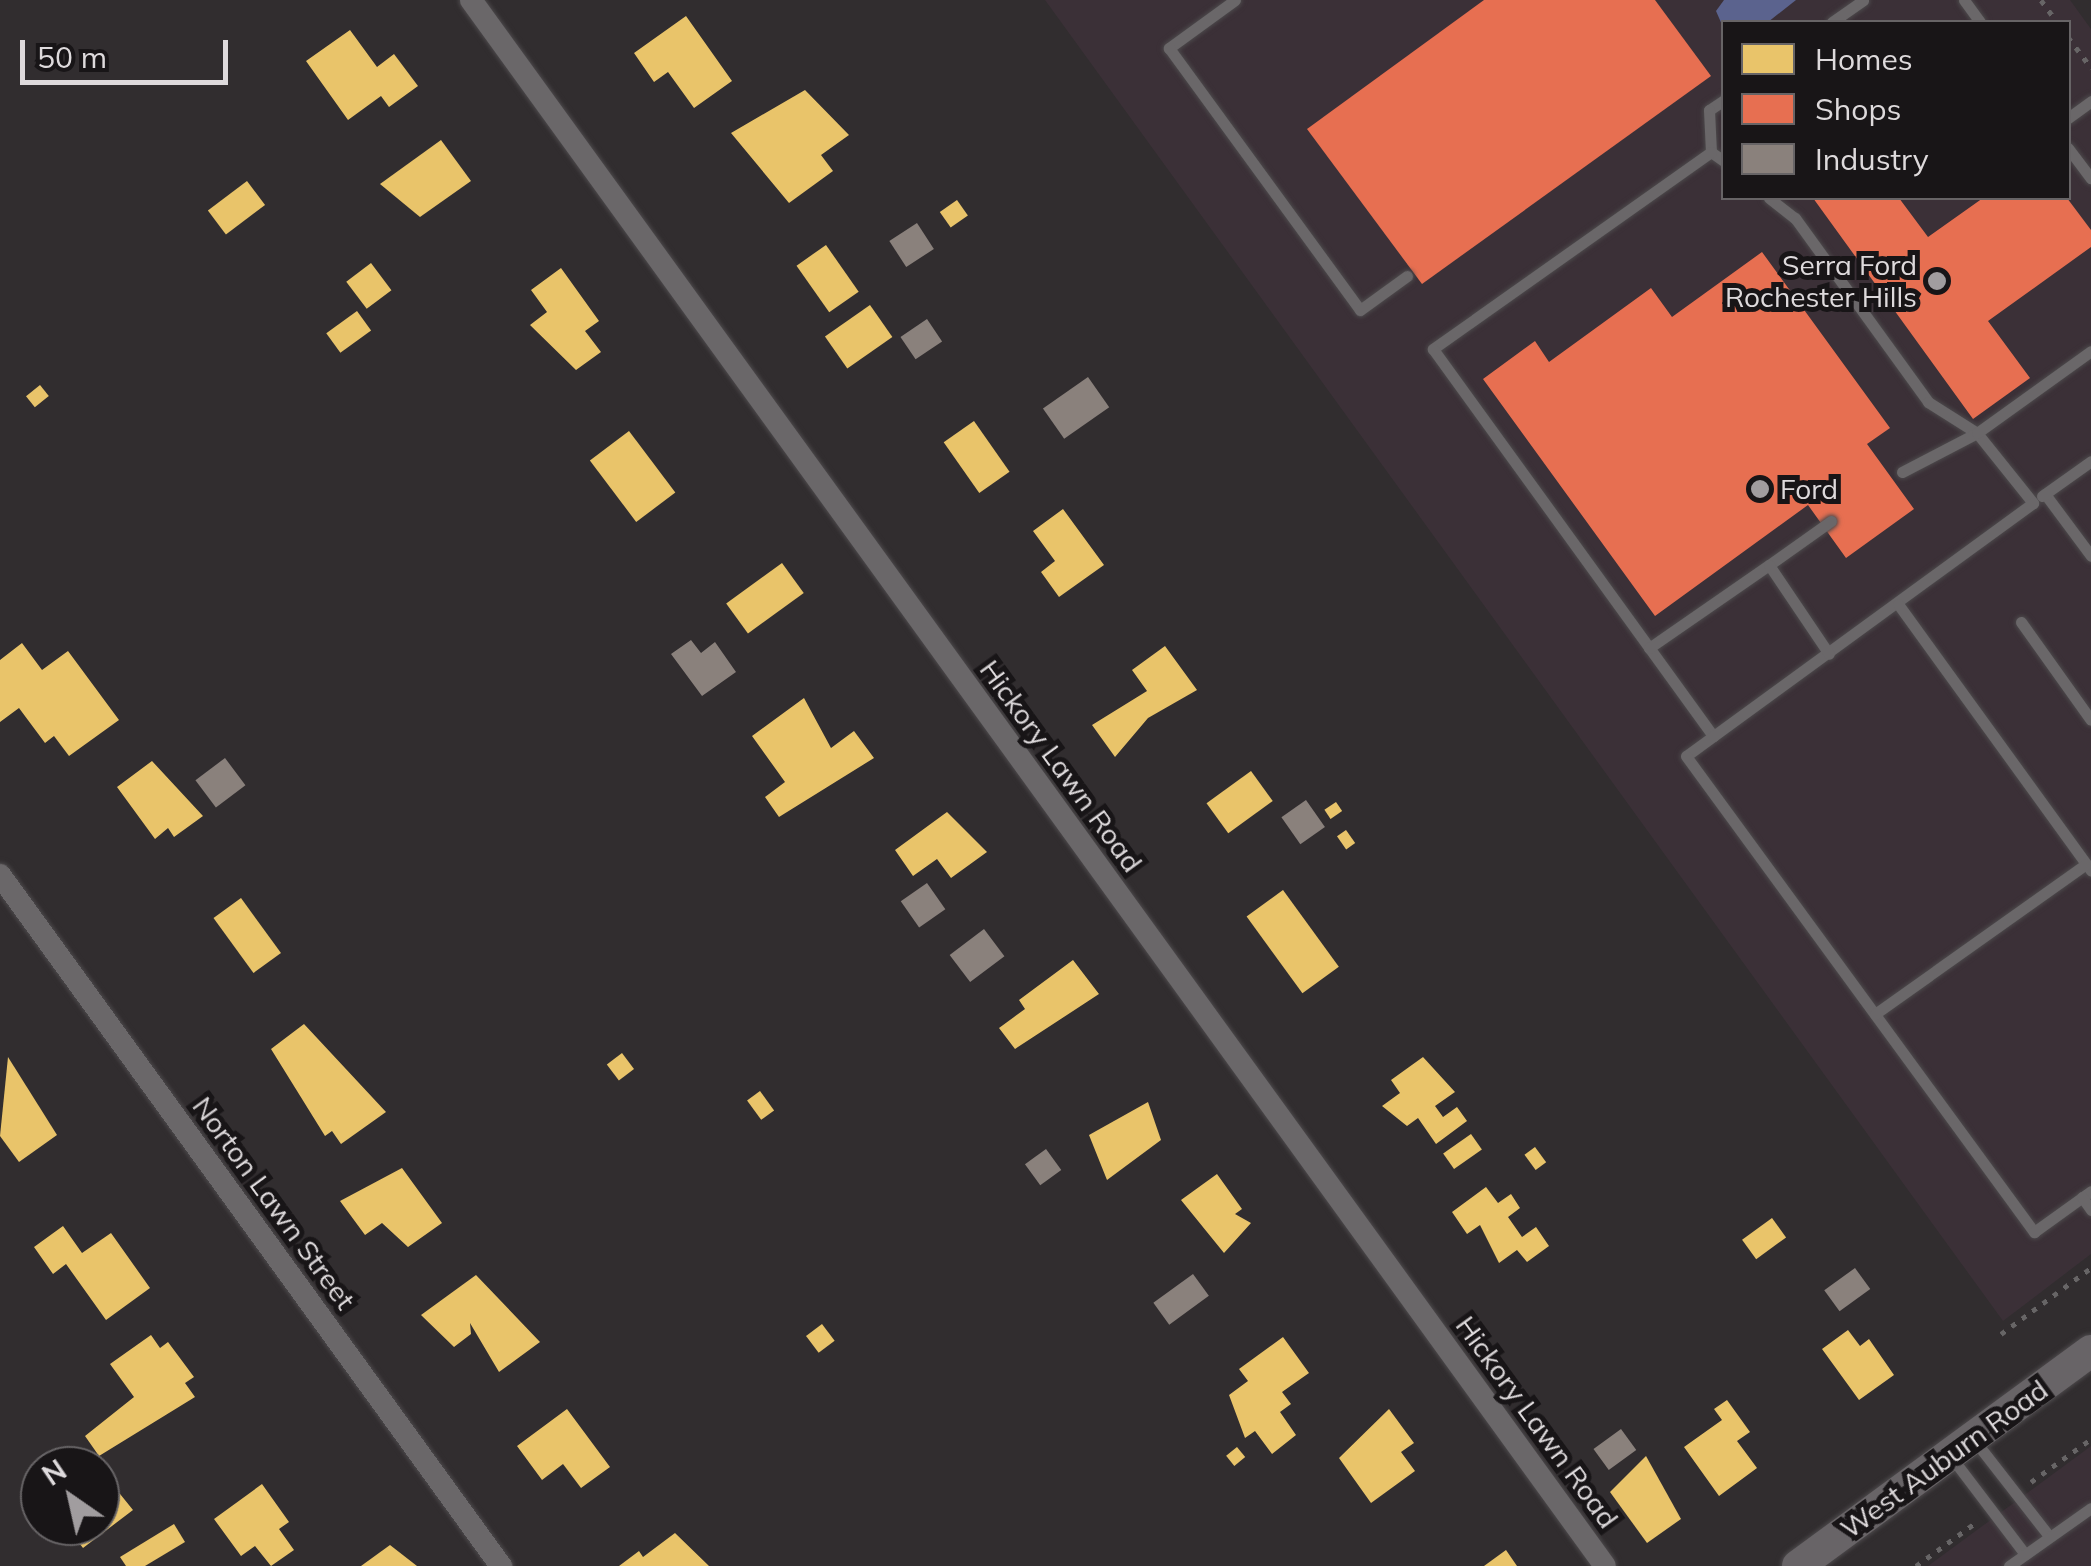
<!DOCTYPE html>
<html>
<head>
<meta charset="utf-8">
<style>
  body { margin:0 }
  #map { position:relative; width:2091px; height:1566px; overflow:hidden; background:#312d2f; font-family:Mulish,sans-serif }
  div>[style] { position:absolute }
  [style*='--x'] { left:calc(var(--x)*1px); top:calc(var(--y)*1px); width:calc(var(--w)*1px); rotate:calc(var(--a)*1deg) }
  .built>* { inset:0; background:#3b3037 }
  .water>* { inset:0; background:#5b638e }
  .homes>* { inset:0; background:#e9c46a; transform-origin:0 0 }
  .shops>* { inset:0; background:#e76f51 }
  .industry>* { inset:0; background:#8a817c; transform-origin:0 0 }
  .path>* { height:5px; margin-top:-2.5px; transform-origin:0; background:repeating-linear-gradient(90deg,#676566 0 5px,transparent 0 13px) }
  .roads { filter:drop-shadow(0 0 2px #4c494b) drop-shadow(0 0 2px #4c494b) }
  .service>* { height:11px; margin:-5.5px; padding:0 5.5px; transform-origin:5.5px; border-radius:5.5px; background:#6a6769 }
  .minor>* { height:22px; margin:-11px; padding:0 11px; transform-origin:11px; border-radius:11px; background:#6a6769 }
  .secondary>* { height:32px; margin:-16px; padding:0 16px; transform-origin:16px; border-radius:16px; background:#686467 }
  .dots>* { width:28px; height:28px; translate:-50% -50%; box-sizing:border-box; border:5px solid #181517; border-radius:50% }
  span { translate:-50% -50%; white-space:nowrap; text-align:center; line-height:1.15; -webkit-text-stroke:10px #181517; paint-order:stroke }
  .poi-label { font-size:28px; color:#dedadc }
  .right { translate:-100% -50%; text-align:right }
  .left { translate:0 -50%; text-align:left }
  .street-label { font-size:28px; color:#dedadc }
  .legend { position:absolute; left:1721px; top:20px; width:350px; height:180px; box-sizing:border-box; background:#181517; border:2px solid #676466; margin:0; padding:12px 18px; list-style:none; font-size:30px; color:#dedadc }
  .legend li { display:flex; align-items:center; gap:20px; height:50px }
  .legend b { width:50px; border:2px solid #676466 }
  .north { position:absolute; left:20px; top:1446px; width:100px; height:100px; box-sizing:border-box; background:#181517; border:2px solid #676466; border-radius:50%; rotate:326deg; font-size:28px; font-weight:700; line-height:40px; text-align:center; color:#dedadc }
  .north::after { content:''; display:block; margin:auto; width:35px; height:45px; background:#a19d9f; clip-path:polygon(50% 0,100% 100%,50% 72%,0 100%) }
  .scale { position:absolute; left:20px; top:40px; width:208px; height:45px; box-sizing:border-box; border:5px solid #dedadc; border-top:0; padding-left:12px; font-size:30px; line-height:35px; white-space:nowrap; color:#dedadc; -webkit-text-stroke:8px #181517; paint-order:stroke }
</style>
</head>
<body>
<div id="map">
  <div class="built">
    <div style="clip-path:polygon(evenodd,1045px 0,2070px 0,2091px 29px,2091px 1254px,2003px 1321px,1045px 0,1724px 22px,2068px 22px,2068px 198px,1724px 198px,1724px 22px)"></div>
    <div style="clip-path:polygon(2091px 1446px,2091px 1566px,1928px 1566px)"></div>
  </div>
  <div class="water">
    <div style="clip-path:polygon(1724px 0,1796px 0,1768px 22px,1723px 27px,1716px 11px)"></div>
  </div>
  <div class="homes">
    <div style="clip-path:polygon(686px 16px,732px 81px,694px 108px,668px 72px,654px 82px,634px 53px)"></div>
    <div style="clip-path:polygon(350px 30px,377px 67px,394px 54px,418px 86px,389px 107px,381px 96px,348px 120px,306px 61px)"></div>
    <div style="clip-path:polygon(805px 90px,849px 135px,821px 155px,833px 171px,789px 203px,731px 133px)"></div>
    <div style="clip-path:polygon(441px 140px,471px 181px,420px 217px,380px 184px)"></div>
    <div style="left:247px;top:181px;width:30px;height:49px;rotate:53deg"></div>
    <div style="left:957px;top:200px;width:19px;height:21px;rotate:55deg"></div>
    <div style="left:826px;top:245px;width:57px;height:36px;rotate:55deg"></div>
    <div style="left:371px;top:263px;width:34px;height:31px;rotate:53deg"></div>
    <div style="clip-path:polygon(561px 268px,599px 321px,585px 331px,601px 352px,576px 370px,530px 325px,547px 312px,531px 290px)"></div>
    <div style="left:870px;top:305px;width:39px;height:55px;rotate:55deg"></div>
    <div style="left:357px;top:311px;width:24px;height:38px;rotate:54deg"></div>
    <div style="left:40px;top:385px;width:14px;height:18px;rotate:51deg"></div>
    <div style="left:974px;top:421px;width:62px;height:37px;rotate:55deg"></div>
    <div style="left:629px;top:431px;width:77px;height:49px;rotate:53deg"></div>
    <div style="clip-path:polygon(1063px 509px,1104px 565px,1059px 597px,1041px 572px,1055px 561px,1033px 531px)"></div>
    <div style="left:782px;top:563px;width:37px;height:69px;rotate:54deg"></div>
    <div style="clip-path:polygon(22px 643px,42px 670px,68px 651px,119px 720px,69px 756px,54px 736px,45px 743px,19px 708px,0 722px,0 660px)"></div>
    <div style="clip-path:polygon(1165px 646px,1197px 690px,1148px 718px,1115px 757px,1092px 725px,1147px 691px,1132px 670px)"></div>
    <div style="clip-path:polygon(804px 698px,831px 748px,854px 731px,874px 758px,779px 817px,765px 797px,785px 782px,752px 736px)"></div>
    <div style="clip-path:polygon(152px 761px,203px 816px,174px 837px,168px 828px,155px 839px,117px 787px)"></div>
    <div style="left:1251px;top:771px;width:37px;height:55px;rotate:54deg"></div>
    <div style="left:1336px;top:802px;width:11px;height:14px;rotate:56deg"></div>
    <div style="clip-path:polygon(947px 812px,987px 852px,951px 878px,937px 859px,913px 876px,895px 850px)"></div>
    <div style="left:1346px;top:830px;width:16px;height:11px;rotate:55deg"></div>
    <div style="left:1283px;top:890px;width:95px;height:45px;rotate:54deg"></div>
    <div style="left:241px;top:898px;width:68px;height:34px;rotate:54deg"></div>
    <div style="clip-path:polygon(1073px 960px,1099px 994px,1015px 1049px,999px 1028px,1025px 1009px,1019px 1000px)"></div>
    <div style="clip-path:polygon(304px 1024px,386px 1112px,341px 1144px,332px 1131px,325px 1136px,271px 1049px)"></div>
    <div style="left:622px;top:1053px;width:20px;height:19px;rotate:53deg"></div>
    <div style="clip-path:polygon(8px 1057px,57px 1135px,19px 1162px,0 1136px)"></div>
    <div style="clip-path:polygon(1423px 1057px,1455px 1092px,1435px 1106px,1443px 1117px,1457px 1107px,1467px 1121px,1436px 1144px,1418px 1118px,1407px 1126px,1382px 1106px,1400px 1093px,1391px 1080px)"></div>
    <div style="left:760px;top:1091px;width:24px;height:16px;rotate:54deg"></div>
    <div style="clip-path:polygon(1148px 1102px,1161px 1140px,1107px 1180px,1089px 1135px)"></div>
    <div style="left:1471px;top:1134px;width:19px;height:34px;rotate:55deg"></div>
    <div style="left:1535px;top:1147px;width:19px;height:13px;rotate:54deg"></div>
    <div style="clip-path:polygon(402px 1168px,442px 1223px,408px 1247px,382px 1223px,365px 1235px,340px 1201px)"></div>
    <div style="clip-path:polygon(1217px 1174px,1242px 1209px,1235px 1214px,1251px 1223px,1224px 1253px,1181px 1200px)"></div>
    <div style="clip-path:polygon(1486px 1187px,1498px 1203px,1511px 1194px,1520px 1208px,1508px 1217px,1522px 1237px,1536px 1227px,1549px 1246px,1527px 1262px,1517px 1250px,1499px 1263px,1480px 1225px,1467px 1234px,1452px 1212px)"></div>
    <div style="left:1772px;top:1218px;width:24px;height:37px;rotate:54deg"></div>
    <div style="clip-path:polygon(63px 1226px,82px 1253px,111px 1233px,150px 1288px,106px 1320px,66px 1264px,53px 1274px,34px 1247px)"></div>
    <div style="clip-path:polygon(476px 1275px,540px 1342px,499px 1372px,470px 1323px,471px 1334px,454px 1347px,421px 1315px)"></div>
    <div style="left:822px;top:1324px;width:21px;height:20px;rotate:53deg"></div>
    <div style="clip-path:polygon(1848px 1330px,1860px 1346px,1869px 1339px,1894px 1375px,1859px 1400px,1822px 1349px)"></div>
    <div style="clip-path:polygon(151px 1335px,160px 1348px,168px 1342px,194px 1377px,185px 1383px,195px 1397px,99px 1456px,85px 1436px,134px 1397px,110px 1364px)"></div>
    <div style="clip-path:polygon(1283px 1337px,1309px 1373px,1282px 1392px,1291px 1404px,1280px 1412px,1296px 1435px,1272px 1454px,1255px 1431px,1245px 1438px,1229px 1395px,1248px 1381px,1239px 1369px)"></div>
    <div style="clip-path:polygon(1727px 1400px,1750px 1432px,1737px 1441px,1757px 1468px,1719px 1496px,1684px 1447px,1722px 1420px,1714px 1409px)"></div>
    <div style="clip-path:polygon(567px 1409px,610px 1467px,581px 1488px,563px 1464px,542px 1480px,517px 1446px)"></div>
    <div style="clip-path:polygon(1389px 1409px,1414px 1443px,1401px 1452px,1415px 1471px,1371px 1503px,1339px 1458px)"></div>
    <div style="left:1237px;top:1447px;width:13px;height:14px;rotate:51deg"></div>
    <div style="clip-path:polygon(1646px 1456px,1681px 1519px,1647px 1543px,1610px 1492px)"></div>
    <div style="clip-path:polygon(112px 1484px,133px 1510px,83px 1548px,66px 1526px,100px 1526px,100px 1493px)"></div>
    <div style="clip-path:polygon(262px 1484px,289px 1522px,279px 1529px,294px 1550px,271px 1566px,255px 1546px,241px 1556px,214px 1519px)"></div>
    <div style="clip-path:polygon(174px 1524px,185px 1542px,145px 1566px,126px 1566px,120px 1557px)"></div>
    <div style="clip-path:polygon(675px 1533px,709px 1566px,619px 1566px,639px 1551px,643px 1557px)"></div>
    <div style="clip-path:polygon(390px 1545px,417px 1566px,361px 1566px)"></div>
    <div style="clip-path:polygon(1506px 1550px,1517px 1566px,1484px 1566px)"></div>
  </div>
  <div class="shops">
    <div style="clip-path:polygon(1484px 0,1655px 0,1711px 76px,1422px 284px,1307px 129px)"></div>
    <div style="clip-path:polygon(1813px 198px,1899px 198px,1928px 237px,1983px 198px,2067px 198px,2091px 230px,2091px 247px,1988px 321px,2030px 378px,1973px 419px)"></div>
    <div style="clip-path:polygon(1762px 252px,1890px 428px,1867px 444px,1914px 509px,1846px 558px,1808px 505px,1655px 616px,1483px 379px,1535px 341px,1549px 362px,1651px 288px,1672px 317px)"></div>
  </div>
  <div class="industry">
    <div style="left:917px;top:223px;width:31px;height:33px;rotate:57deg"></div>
    <div style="left:927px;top:319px;width:27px;height:32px;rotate:56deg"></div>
    <div style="left:1088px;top:377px;width:37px;height:55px;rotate:55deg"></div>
    <div style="clip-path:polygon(691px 640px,701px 653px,715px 642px,736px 672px,702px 696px,671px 654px)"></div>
    <div style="left:225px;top:758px;width:34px;height:37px;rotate:53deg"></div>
    <div style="left:1306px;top:800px;width:33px;height:30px;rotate:55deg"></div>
    <div style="left:927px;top:883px;width:32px;height:32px;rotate:55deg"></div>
    <div style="left:984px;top:929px;width:34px;height:43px;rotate:53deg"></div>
    <div style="left:1046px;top:1149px;width:26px;height:26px;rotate:54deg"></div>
    <div style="left:1855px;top:1268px;width:26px;height:38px;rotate:54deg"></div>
    <div style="left:1193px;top:1274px;width:27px;height:49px;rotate:54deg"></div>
    <div style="left:1621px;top:1429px;width:26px;height:34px;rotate:54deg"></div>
  </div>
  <div class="path">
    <div style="--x:2041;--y:0;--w:27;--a:54"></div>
    <div style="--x:2068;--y:37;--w:39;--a:53"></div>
    <div style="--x:2001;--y:1334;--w:112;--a:-36.3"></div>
    <div style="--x:2031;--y:1482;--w:74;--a:-35.6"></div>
    <div style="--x:1916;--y:1566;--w:77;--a:-36"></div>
  </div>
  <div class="roads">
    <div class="service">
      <div style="--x:1235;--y:0;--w:82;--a:144"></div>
      <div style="--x:1169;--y:48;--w:324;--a:53.9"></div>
      <div style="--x:1360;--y:310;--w:58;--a:-35.9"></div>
      <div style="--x:1964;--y:0;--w:27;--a:54"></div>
      <div style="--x:1832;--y:22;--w:38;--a:-35"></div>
      <div style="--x:1724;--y:100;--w:18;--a:146"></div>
      <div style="--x:1709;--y:110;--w:42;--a:87.3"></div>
      <div style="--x:1711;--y:152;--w:16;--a:35"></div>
      <div style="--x:2068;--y:118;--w:29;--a:-36"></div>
      <div style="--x:2068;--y:148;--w:38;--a:53"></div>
      <div style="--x:1711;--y:152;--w:341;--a:144.7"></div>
      <div style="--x:1433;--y:349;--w:478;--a:54.1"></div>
      <div style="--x:1769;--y:198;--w:33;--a:38"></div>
      <div style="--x:1795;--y:218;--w:227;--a:54.1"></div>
      <div style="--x:1928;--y:402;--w:58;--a:32.3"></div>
      <div style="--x:1977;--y:433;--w:90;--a:51.3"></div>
      <div style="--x:2033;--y:503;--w:429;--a:143.9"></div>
      <div style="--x:1686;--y:756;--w:590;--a:53.83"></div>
      <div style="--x:2034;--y:1232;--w:70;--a:-35.7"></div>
      <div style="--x:1902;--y:472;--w:85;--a:-27.5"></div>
      <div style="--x:1977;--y:433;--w:140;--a:-35.7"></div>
      <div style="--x:2045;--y:494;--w:77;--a:53.4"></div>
      <div style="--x:2042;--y:496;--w:60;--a:-35.5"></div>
      <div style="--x:1769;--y:565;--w:76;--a:-35.4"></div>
      <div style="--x:1898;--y:604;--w:329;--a:54.1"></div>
      <div style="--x:2021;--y:622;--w:120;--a:54.5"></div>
      <div style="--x:1649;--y:648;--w:146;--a:-34.7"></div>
      <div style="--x:1769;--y:565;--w:107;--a:56"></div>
      <div style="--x:1875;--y:1014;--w:259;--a:-35.4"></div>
      <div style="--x:2082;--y:1197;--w:16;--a:55"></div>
      <div style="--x:1975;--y:1441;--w:120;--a:52.1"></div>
      <div style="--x:1952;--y:1458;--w:121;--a:52.8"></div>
      <div style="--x:2009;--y:1566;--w:100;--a:-35.3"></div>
    </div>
    <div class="minor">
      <div style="--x:471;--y:0;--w:1933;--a:54.09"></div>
      <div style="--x:0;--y:875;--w:854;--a:54.06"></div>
    </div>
    <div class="secondary">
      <div style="--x:1798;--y:1566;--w:363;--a:-36.3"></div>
    </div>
  </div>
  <div class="dots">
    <div style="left:1937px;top:281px;background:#a19d9f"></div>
    <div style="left:1760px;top:489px;background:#a19d9f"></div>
  </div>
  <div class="poi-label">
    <span class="right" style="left:1917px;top:281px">Serra Ford<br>Rochester Hills</span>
    <span class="left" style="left:1780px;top:489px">Ford</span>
  </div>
  <div class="street-label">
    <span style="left:1061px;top:766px;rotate:54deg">Hickory Lawn Road</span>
    <span style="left:274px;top:1203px;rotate:54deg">Norton Lawn Street</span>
    <span style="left:1537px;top:1422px;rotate:54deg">Hickory Lawn Road</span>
    <span style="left:1944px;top:1459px;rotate:-36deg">West Auburn Road</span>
  </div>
  <ul class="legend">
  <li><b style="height:28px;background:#e9c46a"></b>Homes</li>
  <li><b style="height:28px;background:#e76f51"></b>Shops</li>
  <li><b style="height:28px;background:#8a817c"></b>Industry</li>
  </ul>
  <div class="north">N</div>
  <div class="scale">50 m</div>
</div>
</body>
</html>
